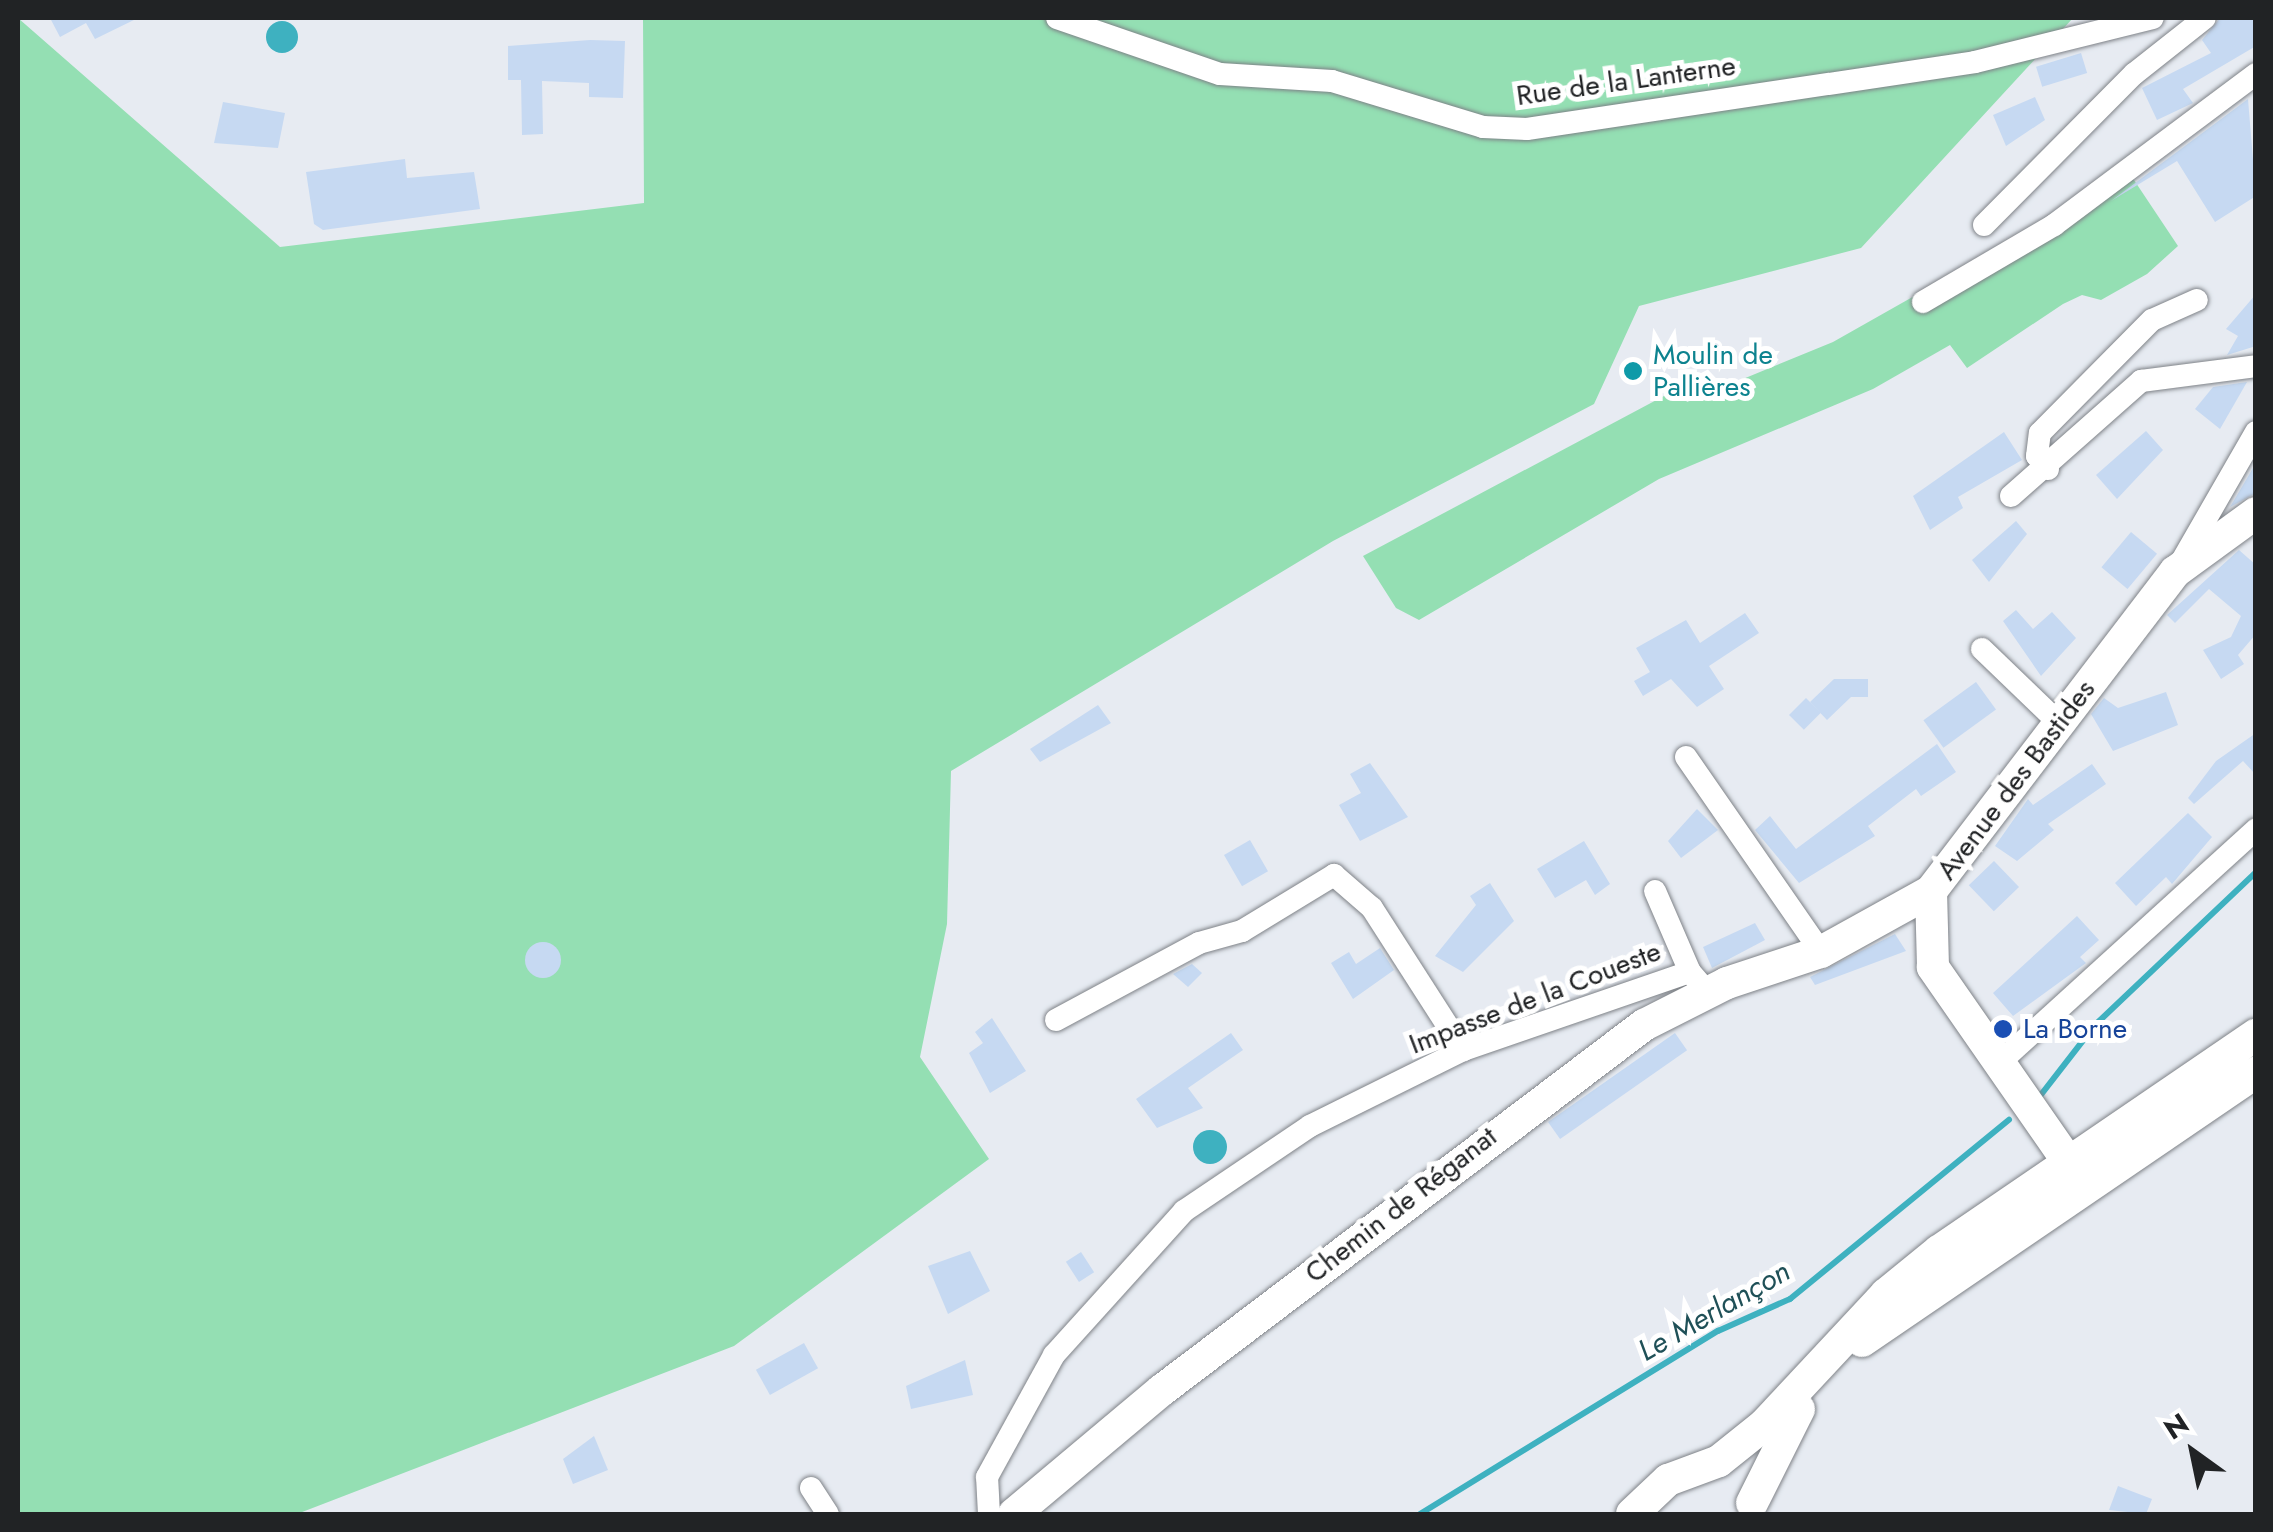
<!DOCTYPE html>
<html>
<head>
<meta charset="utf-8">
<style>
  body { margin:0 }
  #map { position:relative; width:2273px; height:1532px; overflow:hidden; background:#e7ebf2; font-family:Jost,sans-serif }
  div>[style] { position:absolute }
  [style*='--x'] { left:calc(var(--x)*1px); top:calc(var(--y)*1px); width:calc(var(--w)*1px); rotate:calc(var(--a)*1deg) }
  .green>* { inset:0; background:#94dfb3 }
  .water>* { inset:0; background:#3eb1c0 }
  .round { border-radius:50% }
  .stream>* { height:6px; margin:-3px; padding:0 3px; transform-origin:3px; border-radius:3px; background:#3eb1c0 }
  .building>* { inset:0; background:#c6d9f2; transform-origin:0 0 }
  .roads { filter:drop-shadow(0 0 2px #7e8287) drop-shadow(0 0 2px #7e8287) }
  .street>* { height:22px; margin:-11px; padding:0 11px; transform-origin:11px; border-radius:11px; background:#fff }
  .secondary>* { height:32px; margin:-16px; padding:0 16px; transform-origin:16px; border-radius:16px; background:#fff }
  .dots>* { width:28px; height:28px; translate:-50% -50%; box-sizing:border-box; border:5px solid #fff; border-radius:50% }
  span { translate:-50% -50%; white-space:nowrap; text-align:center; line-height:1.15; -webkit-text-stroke:10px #fff; paint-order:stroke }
  .street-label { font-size:28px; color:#212325 }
  .culture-label { font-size:28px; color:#0d838f }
  .left { translate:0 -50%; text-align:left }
  .transit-label { font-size:28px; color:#164399 }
  .water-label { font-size:30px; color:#1f5057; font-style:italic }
  .frame { position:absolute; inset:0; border:20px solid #212325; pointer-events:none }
  .north { position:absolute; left:2143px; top:1402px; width:100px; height:100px; -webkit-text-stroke:8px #fff; paint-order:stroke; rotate:327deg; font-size:28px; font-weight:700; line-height:40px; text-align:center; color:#212325 }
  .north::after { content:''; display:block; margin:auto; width:35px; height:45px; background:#212325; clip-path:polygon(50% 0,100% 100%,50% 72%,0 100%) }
</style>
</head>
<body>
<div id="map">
  <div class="green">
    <div style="clip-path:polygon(18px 18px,280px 247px,644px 203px,643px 18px,2073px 18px,1861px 248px,1639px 306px,1594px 404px,1333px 541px,951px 771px,947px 924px,920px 1057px,989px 1159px,734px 1346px,297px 1514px,18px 1514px)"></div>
    <div style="clip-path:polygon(2130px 174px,2178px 246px,2147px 274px,2101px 300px,2082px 295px,2063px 304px,1967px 368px,1950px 345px,1873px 389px,1659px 479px,1419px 620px,1396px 608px,1363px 556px,1679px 388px,1687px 402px,1833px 342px)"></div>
  </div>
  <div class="water">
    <div class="round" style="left:266px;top:21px;width:32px;height:32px"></div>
    <div class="round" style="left:1193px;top:1130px;width:34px;height:34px"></div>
  </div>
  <div class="stream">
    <div style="--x:2040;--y:1096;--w:90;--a:-52.2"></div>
    <div style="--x:2095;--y:1025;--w:222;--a:-43.5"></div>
    <div style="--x:1420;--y:1514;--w:350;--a:-31.6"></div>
    <div style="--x:1718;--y:1331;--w:79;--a:-24"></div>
    <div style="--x:1790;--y:1299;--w:283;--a:-39.3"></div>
  </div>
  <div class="building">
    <div style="clip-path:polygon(50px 18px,138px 18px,95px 39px,86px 23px,60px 37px)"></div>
    <div style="clip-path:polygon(2220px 18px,2256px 18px,2256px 46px,2183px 89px,2193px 103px,2157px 120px,2142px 88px,2211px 53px,2202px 40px)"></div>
    <div style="clip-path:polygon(590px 40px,625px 41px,623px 98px,589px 97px,589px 83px,542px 81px,543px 134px,522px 135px,521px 80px,508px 80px,508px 46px)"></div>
    <div style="left:2081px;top:53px;width:21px;height:47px;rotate:73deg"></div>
    <div style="clip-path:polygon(2035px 97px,2045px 120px,2006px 146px,1993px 115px)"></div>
    <div style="clip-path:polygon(2248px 99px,2256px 196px,2215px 222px,2177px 161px,2111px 201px)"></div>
    <div style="clip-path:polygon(223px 102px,285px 113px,278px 148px,214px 143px)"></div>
    <div style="clip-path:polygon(405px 159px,407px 178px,474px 172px,480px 209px,323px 230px,314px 224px,306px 172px)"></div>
    <div style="clip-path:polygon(2256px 294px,2256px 346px,2227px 355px,2238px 336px,2226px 329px)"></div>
    <div class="round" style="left:1623px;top:361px;width:20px;height:20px"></div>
    <div style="clip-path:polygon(2247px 382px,2220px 429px,2195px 409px,2213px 387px)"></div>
    <div style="clip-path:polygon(2146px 431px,2163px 450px,2117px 499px,2096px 475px)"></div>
    <div style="clip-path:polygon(2004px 432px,2022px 460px,1958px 497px,1963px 508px,1930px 530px,1913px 496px)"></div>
    <div style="clip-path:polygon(2256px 463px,2256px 493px,2230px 507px)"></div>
    <div style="clip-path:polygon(2016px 521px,2027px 534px,1989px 582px,1972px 560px)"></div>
    <div style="left:2131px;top:532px;width:34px;height:46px;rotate:40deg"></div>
    <div style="clip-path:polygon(2239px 550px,2256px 565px,2256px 634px,2238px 655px,2244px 664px,2221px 679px,2203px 650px,2231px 637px,2241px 616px,2209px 589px,2175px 623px,2167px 615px)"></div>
    <div style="clip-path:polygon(2016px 610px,2033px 629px,2052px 612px,2076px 638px,2041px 676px,2003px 621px)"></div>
    <div style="clip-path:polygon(1745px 613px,1759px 633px,1709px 666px,1724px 689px,1697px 707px,1671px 679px,1643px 696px,1634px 681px,1650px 672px,1636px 648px,1686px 620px,1700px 643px)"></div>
    <div style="clip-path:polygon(1834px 679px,1868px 679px,1868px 697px,1851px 697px,1827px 720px,1810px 702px)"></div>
    <div style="left:1976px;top:682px;width:34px;height:65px;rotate:54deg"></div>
    <div style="clip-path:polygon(2166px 692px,2178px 725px,2113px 751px,2091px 714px,2104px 698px,2118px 708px)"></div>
    <div style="left:1806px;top:698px;width:21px;height:24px;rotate:45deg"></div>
    <div style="clip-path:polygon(1098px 705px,1111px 723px,1040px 762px,1030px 749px)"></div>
    <div style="clip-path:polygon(2256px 733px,2256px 775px,2243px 761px,2194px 804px,2188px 798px,2216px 761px)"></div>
    <div style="clip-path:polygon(1937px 744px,1956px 772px,1921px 796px,1916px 789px,1868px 826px,1875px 836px,1799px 883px,1755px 830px,1770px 816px,1796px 849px)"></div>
    <div style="clip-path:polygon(1370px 763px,1408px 817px,1360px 841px,1339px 805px,1361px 793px,1350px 774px)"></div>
    <div style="clip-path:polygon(2092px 764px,2106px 784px,2048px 824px,2054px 830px,2017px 861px,1995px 846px,2028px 799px,2033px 805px)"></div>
    <div style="clip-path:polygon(1697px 809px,1718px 830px,1681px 858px,1668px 841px)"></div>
    <div style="clip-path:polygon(2188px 813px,2212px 837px,2172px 884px,2166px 877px,2136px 906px,2115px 883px)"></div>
    <div style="left:1250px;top:840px;width:36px;height:30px;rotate:60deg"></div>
    <div style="clip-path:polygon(1584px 841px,1610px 884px,1595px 895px,1586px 880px,1555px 898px,1537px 869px)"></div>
    <div style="left:1994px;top:861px;width:36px;height:35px;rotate:46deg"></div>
    <div style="clip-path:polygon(1490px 883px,1514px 921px,1463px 972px,1435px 956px,1476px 905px,1470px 896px)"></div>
    <div style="clip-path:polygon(2077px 916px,2099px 940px,2080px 957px,2086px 963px,2013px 1016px,1993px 993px)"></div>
    <div style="clip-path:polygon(1755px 923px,1765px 940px,1712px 968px,1703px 947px)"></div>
    <div style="clip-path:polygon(1895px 934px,1906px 951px,1815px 985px,1810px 977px)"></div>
    <div class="round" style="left:525px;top:942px;width:36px;height:36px"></div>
    <div style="clip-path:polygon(1380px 948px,1394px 970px,1353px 999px,1331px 963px,1349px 952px,1356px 964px)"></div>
    <div style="clip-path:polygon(1192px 964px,1202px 973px,1188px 987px,1173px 974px)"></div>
    <div style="clip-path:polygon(992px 1018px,1026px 1071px,990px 1093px,969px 1053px,983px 1043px,975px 1032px)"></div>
    <div style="clip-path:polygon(1231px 1033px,1243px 1050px,1188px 1088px,1203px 1108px,1157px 1128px,1136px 1099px)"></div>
    <div style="left:1675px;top:1033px;width:21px;height:155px;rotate:55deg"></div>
    <div style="clip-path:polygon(970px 1251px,990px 1291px,948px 1314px,928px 1266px)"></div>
    <div style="left:1081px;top:1252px;width:24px;height:18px;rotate:57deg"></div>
    <div style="left:804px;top:1343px;width:29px;height:55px;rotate:61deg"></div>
    <div style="clip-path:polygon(965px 1360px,973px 1395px,911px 1409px,906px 1386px)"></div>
    <div style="clip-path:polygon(594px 1436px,608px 1470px,573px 1484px,563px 1459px)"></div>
    <div style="clip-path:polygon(2118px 1486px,2152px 1499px,2146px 1514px,2109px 1510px)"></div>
  </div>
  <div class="roads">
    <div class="street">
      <div style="--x:1057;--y:18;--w:172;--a:19"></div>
      <div style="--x:1220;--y:74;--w:112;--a:3.6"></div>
      <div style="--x:1332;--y:81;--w:158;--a:16.9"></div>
      <div style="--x:1483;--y:127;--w:44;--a:2.6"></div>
      <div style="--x:1527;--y:129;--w:453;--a:-8.5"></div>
      <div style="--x:1975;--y:62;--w:183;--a:-13.9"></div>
      <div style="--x:1984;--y:225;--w:213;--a:-45.2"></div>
      <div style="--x:2134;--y:74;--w:90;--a:-38.3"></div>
      <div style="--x:1923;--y:302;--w:152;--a:-30.4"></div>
      <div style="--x:2054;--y:225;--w:252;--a:-36.8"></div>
      <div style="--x:2048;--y:469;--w:17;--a:-130"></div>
      <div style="--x:2037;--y:456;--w:23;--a:-83"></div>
      <div style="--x:2040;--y:433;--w:159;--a:-45.3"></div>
      <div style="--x:2152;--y:320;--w:49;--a:-24"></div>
      <div style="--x:2011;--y:496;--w:174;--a:-41.5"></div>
      <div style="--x:2141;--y:381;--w:116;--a:-7.4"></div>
      <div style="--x:2180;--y:564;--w:152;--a:-60.1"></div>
      <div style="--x:1982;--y:649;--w:111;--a:43.9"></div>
      <div style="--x:1686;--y:757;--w:237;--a:55.3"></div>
      <div style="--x:1655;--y:891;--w:88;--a:66.6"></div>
      <div style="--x:1056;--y:1020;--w:162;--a:-28.3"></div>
      <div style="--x:1199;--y:943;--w:45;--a:-15.6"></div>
      <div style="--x:1242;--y:931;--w:108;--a:-31.3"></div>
      <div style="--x:1334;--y:875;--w:50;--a:41"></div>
      <div style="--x:1372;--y:908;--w:169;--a:57.3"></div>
      <div style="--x:1997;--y:1065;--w:350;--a:-42.3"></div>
      <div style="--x:811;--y:1488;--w:31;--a:57"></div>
      <div style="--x:989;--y:1514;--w:37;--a:-93"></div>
      <div style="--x:987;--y:1477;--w:139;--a:-61.2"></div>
      <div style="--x:1054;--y:1355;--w:194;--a:-47.9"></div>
      <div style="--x:1184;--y:1211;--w:152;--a:-34"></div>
      <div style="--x:1310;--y:1126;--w:171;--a:-26.4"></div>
      <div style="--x:1463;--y:1050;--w:240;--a:-19"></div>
      <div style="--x:1690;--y:972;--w:28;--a:49"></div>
    </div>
    <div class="secondary">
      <div style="--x:2085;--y:1186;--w:267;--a:-124.8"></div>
      <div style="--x:1933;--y:967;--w:76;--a:-91.5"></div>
      <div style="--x:1931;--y:891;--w:402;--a:-52.6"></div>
      <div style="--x:2175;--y:572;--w:100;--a:-36.1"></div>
      <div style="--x:1862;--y:1341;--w:477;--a:-34.3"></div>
      <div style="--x:1752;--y:1503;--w:105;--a:-63.4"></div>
      <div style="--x:1014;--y:1514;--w:193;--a:-40"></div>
      <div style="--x:1162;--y:1390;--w:605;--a:-37.14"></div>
      <div style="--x:1644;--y:1025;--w:93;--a:-26.8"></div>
      <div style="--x:1727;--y:983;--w:99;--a:-18.3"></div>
      <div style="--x:1821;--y:952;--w:126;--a:-29"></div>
      <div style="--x:1632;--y:1514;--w:50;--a:-43.4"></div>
      <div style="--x:1668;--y:1480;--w:54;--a:-20.4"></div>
      <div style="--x:1719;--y:1461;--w:58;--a:-38.7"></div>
      <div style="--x:1764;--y:1425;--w:179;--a:-47"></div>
      <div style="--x:1886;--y:1294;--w:68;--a:-39.1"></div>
      <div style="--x:1939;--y:1251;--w:384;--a:-34.3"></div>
    </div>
  </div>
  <div class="dots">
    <div style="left:1633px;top:371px;background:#0f9aa8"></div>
    <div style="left:2003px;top:1029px;background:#1a4fb4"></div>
  </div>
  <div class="street-label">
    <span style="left:1626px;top:81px;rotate:-8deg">Rue de la Lanterne</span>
    <span style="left:2016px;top:780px;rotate:-53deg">Avenue des Bastides</span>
    <span style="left:1535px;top:998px;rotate:-21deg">Impasse de la Coueste</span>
    <span style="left:1401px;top:1205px;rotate:-38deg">Chemin de Réganat</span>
  </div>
  <div class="culture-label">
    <span class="left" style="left:1653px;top:371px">Moulin de<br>Pallières</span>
  </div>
  <div class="transit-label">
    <span class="left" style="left:2023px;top:1029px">La Borne</span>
  </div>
  <div class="water-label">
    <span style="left:1714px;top:1311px;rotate:-30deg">Le Merlançon</span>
  </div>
  <div class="frame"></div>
  <div class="north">N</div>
</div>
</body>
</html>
